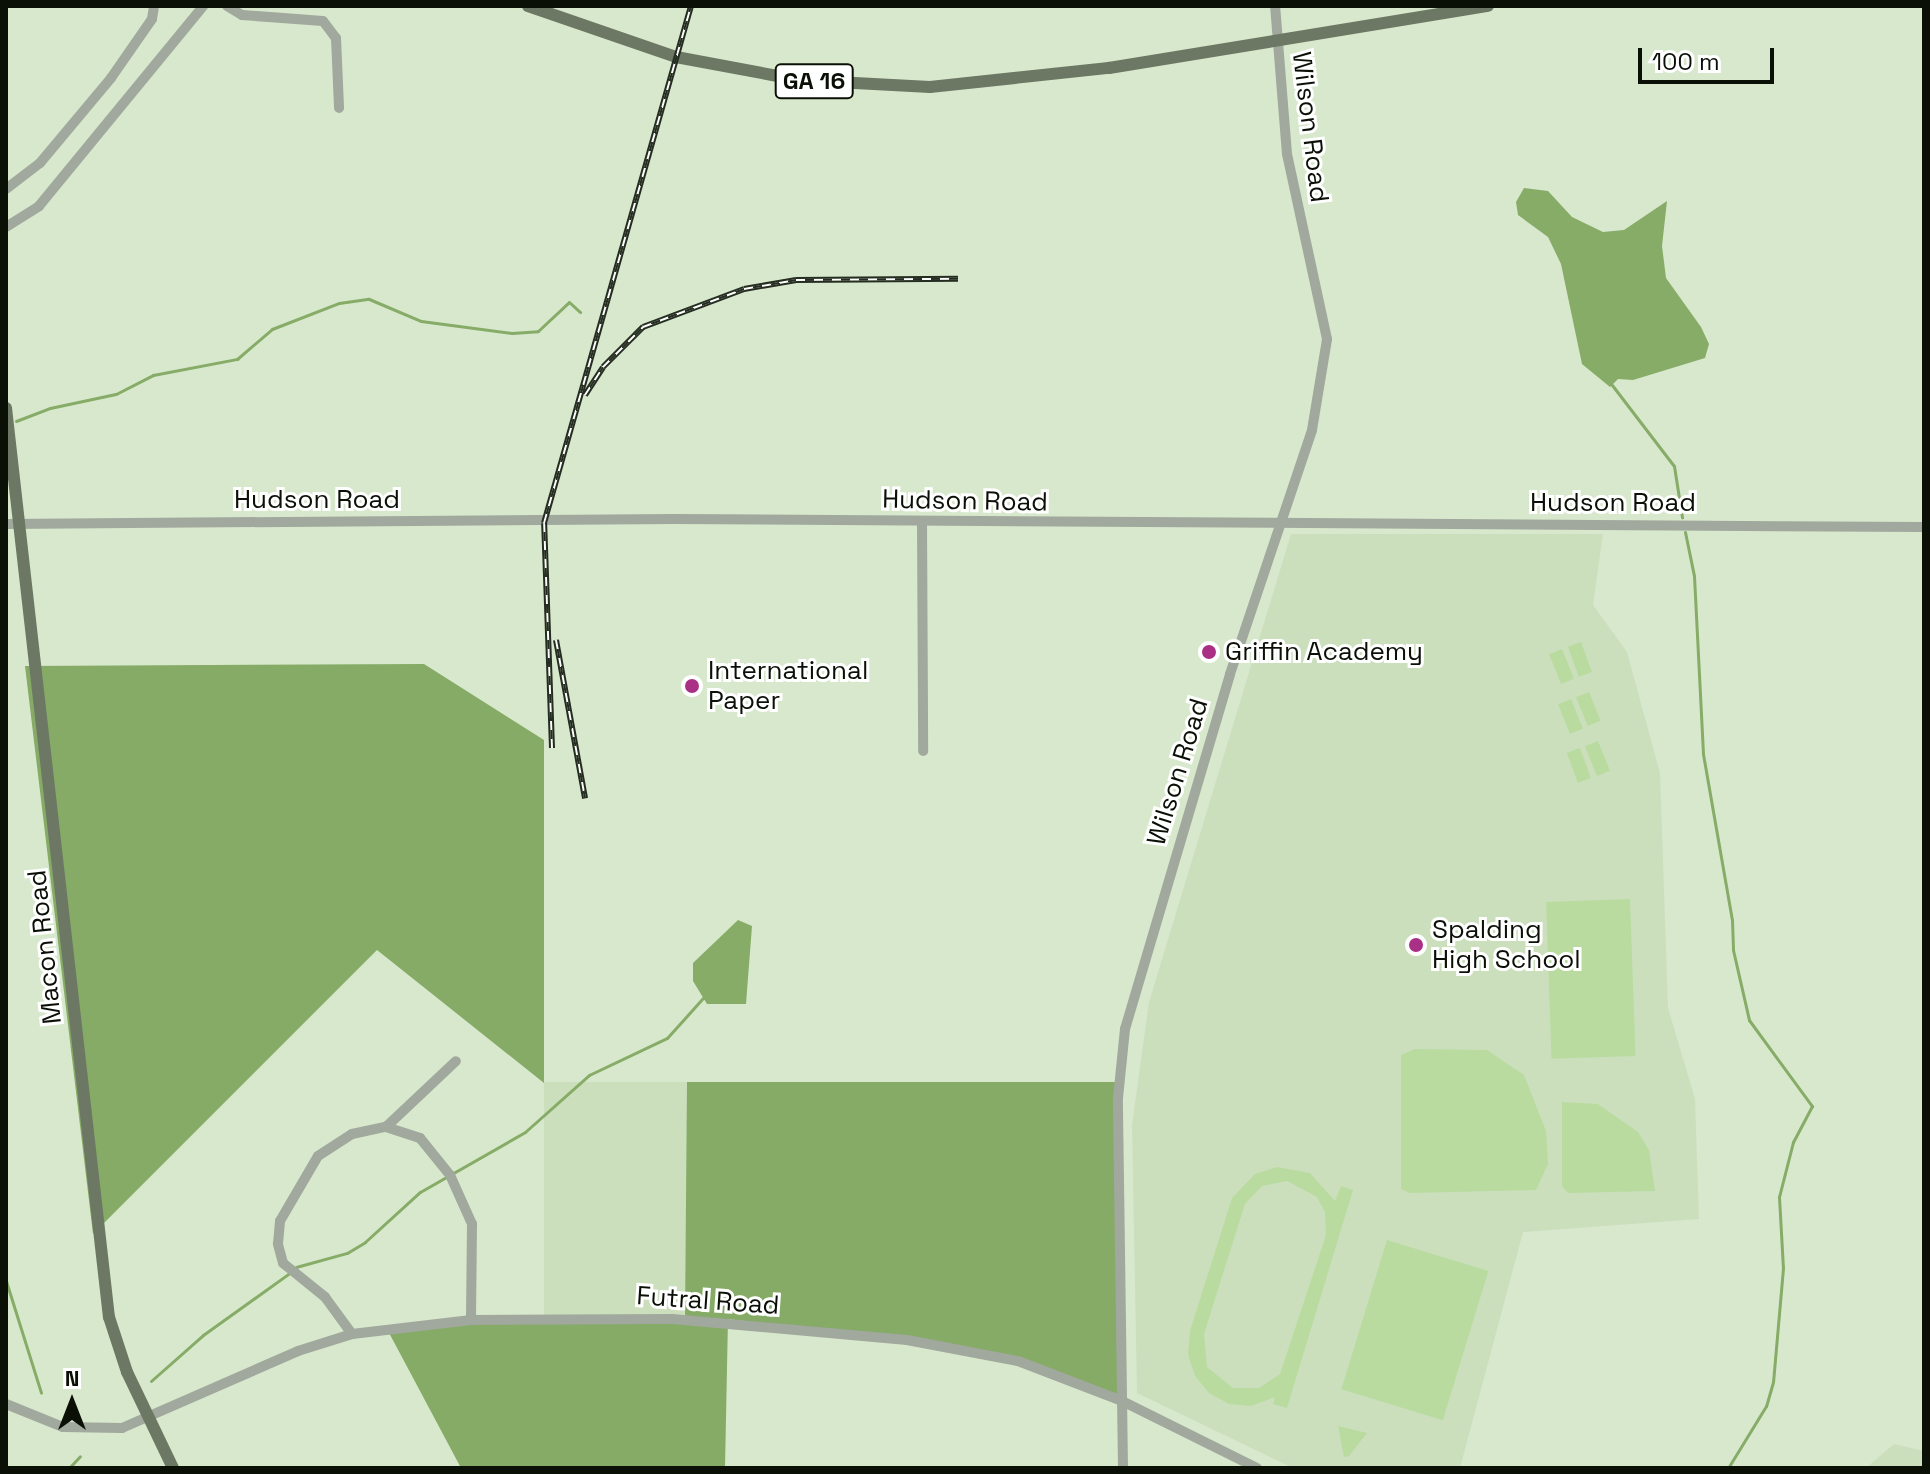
<!DOCTYPE html>
<html>
<head>
<meta charset="utf-8">
<style>
  body { margin:0 }
  #map { position:relative; width:1930px; height:1474px; overflow:hidden; background:#d8e8cd; font-family:"Space Grotesk",sans-serif }
  div>[style] { position:absolute }
  [style*='--x'] { left:calc(var(--x)*1px); top:calc(var(--y)*1px); width:calc(var(--w)*1px); rotate:calc(var(--a)*1deg) }
  .built>* { inset:0; background:#cbdfbd; transform-origin:0 0 }
  .green>* { inset:0; background:#b9dba0; transform-origin:0 0 }
  .forest>* { inset:0; background:#85ab66 }
  .water>* { inset:0; background:#86ac67 }
  .stream>* { height:3px; margin:-1.5px; padding:0 1.5px; transform-origin:1.5px; border-radius:1.5px; background:#86ac67 }
  .minor>* { height:10px; margin:-5px; padding:0 5px; transform-origin:5px; border-radius:5px; background:#a1a89d }
  .major>* { height:12px; margin:-6px; padding:0 6px; transform-origin:6px; border-radius:6px; background:#6c7863 }
  .rail>* { height:6px; margin-top:-3px; transform-origin:0; background:repeating-linear-gradient(90deg,#fff 0 9px,#252c21 0 18px); box-sizing:border-box; border-block:2px solid #252c21 }
  .dots>* { width:22px; height:22px; translate:-50% -50%; box-sizing:border-box; border:4px solid #fff; border-radius:50% }
  span { translate:-50% -50%; white-space:nowrap; text-align:center; line-height:1.15; -webkit-text-stroke:6px #fff; paint-order:stroke }
  .shield-label span { padding:2px 6px; background:#fff; border:2px solid; border-radius:6px; -webkit-text-stroke-width:0 }
  .shield-label { font-size:24px; color:#0b1007; font-weight:700 }
  .street-label { font-size:26px; color:#0b1007 }
  .poi-label { font-size:26px; color:#0b1007 }
  .left { translate:0 -50%; text-align:left }
  .frame { position:absolute; inset:0; border:8px solid #0b1007; pointer-events:none }
  .north { position:absolute; left:32px; top:1362px; width:80px; height:80px; -webkit-text-stroke:6px #fff; paint-order:stroke; rotate:0deg; font-size:22px; font-weight:700; line-height:32px; text-align:center; color:#0b1007 }
  .north::after { content:''; display:block; margin:auto; width:28px; height:36px; background:#0b1007; clip-path:polygon(50% 0,100% 100%,50% 72%,0 100%) }
  .scale { position:absolute; left:1638px; top:48px; width:136px; height:36px; box-sizing:border-box; border:4px solid #0b1007; border-top:0; padding-left:10px; font-size:24px; line-height:28px; white-space:nowrap; color:#0b1007; -webkit-text-stroke:6px #fff; paint-order:stroke }
</style>
</head>
<body>
<div id="map">
  <div class="built">
    <div style="clip-path:polygon(1291px 534px,1603px 534px,1593px 605px,1627px 652px,1660px 773px,1668px 1008px,1695px 1099px,1699px 1219px,1523px 1232px,1460px 1468px,1293px 1468px,1137px 1393px,1132px 1125px,1149px 1002px)"></div>
    <div style="left:687px;top:1082px;width:239px;height:143px;rotate:90deg"></div>
    <div style="clip-path:polygon(1894px 1444px,1924px 1451px,1924px 1468px,1866px 1468px)"></div>
  </div>
  <div class="green">
    <div style="left:1581px;top:642px;width:32px;height:14px;rotate:70deg"></div>
    <div style="left:1562px;top:649px;width:32px;height:14px;rotate:68deg"></div>
    <div style="left:1589px;top:692px;width:31px;height:14px;rotate:68deg"></div>
    <div style="left:1571px;top:699px;width:32px;height:14px;rotate:68deg"></div>
    <div style="left:1598px;top:741px;width:32px;height:14px;rotate:68deg"></div>
    <div style="left:1580px;top:748px;width:32px;height:14px;rotate:70deg"></div>
    <div style="left:1630px;top:899px;width:157px;height:84px;rotate:88deg"></div>
    <div style="clip-path:polygon(1415px 1049px,1487px 1050px,1524px 1075px,1546px 1131px,1548px 1164px,1536px 1190px,1410px 1193px,1401px 1189px,1401px 1055px)"></div>
    <div style="clip-path:polygon(1562px 1102px,1598px 1104px,1638px 1132px,1649px 1150px,1655px 1191px,1568px 1193px,1562px 1186px)"></div>
    <div style="clip-path:polygon(evenodd,1277px 1167px,1310px 1173px,1335px 1201px,1341px 1186px,1353px 1190px,1287px 1408px,1273px 1404px,1275px 1397px,1251px 1406px,1229px 1404px,1209px 1393px,1195px 1376px,1188px 1355px,1190px 1331px,1232px 1198px,1255px 1174px,1277px 1167px,1287px 1181px,1317px 1197px,1325px 1212px,1326px 1235px,1280px 1374px,1259px 1388px,1233px 1388px,1207px 1367px,1204px 1334px,1245px 1204px,1262px 1186px,1287px 1181px)"></div>
    <div style="left:1387px;top:1240px;width:106px;height:156px;rotate:17deg"></div>
    <div style="clip-path:polygon(1338px 1426px,1367px 1433px,1349px 1456px,1344px 1457px)"></div>
  </div>
  <div class="forest">
    <div style="clip-path:polygon(424px 664px,544px 740px,544px 1083px,377px 950px,93px 1234px,25px 666px)"></div>
    <div style="clip-path:polygon(687px 1082px,1119px 1082px,1117px 1395px,1008px 1356px,728px 1319px,725px 1468px,461px 1468px,387px 1329px,404px 1324px,685px 1321px)"></div>
  </div>
  <div class="water">
    <div style="clip-path:polygon(1524px 188px,1548px 191px,1572px 217px,1603px 232px,1624px 230px,1667px 201px,1662px 246px,1666px 278px,1701px 327px,1709px 344px,1705px 358px,1633px 380px,1618px 379px,1610px 387px,1582px 364px,1561px 264px,1548px 237px,1518px 215px,1516px 202px)"></div>
    <div style="clip-path:polygon(738px 920px,752px 926px,746px 1004px,707px 1004px,693px 981px,693px 963px)"></div>
  </div>
  <div class="stream">
    <div style="--x:1612;--y:385;--w:102;--a:52.6"></div>
    <div style="--x:1674;--y:466;--w:52;--a:81.1"></div>
    <div style="--x:16;--y:421;--w:36;--a:-21"></div>
    <div style="--x:50;--y:408;--w:67;--a:-12"></div>
    <div style="--x:116;--y:394;--w:42;--a:-27.2"></div>
    <div style="--x:153;--y:375;--w:86;--a:-10.8"></div>
    <div style="--x:237;--y:359;--w:46;--a:-40.6"></div>
    <div style="--x:272;--y:329;--w:72;--a:-21.2"></div>
    <div style="--x:339;--y:303;--w:30;--a:-8"></div>
    <div style="--x:369;--y:299;--w:56;--a:22.9"></div>
    <div style="--x:421;--y:321;--w:92;--a:7.5"></div>
    <div style="--x:512;--y:333;--w:26;--a:-4"></div>
    <div style="--x:538;--y:331;--w:42;--a:-43.1"></div>
    <div style="--x:569;--y:302;--w:15;--a:42"></div>
    <div style="--x:1685;--y:532;--w:45;--a:78.4"></div>
    <div style="--x:1694;--y:576;--w:178;--a:87.1"></div>
    <div style="--x:1703;--y:754;--w:169;--a:80.1"></div>
    <div style="--x:1732;--y:920;--w:30;--a:88"></div>
    <div style="--x:1733;--y:950;--w:72;--a:77.1"></div>
    <div style="--x:1749;--y:1020;--w:107;--a:53.8"></div>
    <div style="--x:1812;--y:1106;--w:41;--a:117.8"></div>
    <div style="--x:1793;--y:1142;--w:57;--a:104.3"></div>
    <div style="--x:1779;--y:1197;--w:71;--a:86.8"></div>
    <div style="--x:1783;--y:1268;--w:114;--a:95"></div>
    <div style="--x:1773;--y:1382;--w:25;--a:106"></div>
    <div style="--x:1766;--y:1406;--w:73;--a:121.5"></div>
    <div style="--x:296;--y:1267;--w:53;--a:-15.4"></div>
    <div style="--x:347;--y:1253;--w:21;--a:-31"></div>
    <div style="--x:365;--y:1242;--w:74;--a:-42.3"></div>
    <div style="--x:420;--y:1192;--w:121;--a:-29.7"></div>
    <div style="--x:525;--y:1132;--w:86;--a:-41.7"></div>
    <div style="--x:589;--y:1075;--w:86;--a:-25.4"></div>
    <div style="--x:667;--y:1038;--w:54;--a:-48"></div>
    <div style="--x:6;--y:1281;--w:117;--a:72.6"></div>
    <div style="--x:151;--y:1381;--w:69;--a:-41.5"></div>
    <div style="--x:203;--y:1335;--w:108;--a:-35.6"></div>
    <div style="--x:69;--y:1468;--w:16;--a:-47"></div>
  </div>
  <div class="minor">
    <div style="--x:227;--y:6;--w:17;--a:31"></div>
    <div style="--x:242;--y:15;--w:81;--a:4.2"></div>
    <div style="--x:323;--y:21;--w:21;--a:53"></div>
    <div style="--x:336;--y:38;--w:70;--a:87.5"></div>
    <div style="--x:6;--y:189;--w:43;--a:-37.4"></div>
    <div style="--x:40;--y:163;--w:111;--a:-50.1"></div>
    <div style="--x:111;--y:78;--w:72;--a:-55.2"></div>
    <div style="--x:152;--y:19;--w:13;--a:-81"></div>
    <div style="--x:6;--y:227;--w:39;--a:-32"></div>
    <div style="--x:39;--y:206;--w:259;--a:-50.6"></div>
    <div style="--x:922;--y:522;--w:229;--a:89.7"></div>
    <div style="--x:6;--y:524;--w:668;--a:-0.43"></div>
    <div style="--x:674;--y:519;--w:1250;--a:0.37"></div>
    <div style="--x:386;--y:1127;--w:96;--a:-43.3"></div>
    <div style="--x:352;--y:1334;--w:46;--a:-126.1"></div>
    <div style="--x:325;--y:1297;--w:54;--a:-141"></div>
    <div style="--x:283;--y:1263;--w:20;--a:-105"></div>
    <div style="--x:278;--y:1244;--w:23;--a:-85"></div>
    <div style="--x:280;--y:1221;--w:75;--a:-59.7"></div>
    <div style="--x:318;--y:1156;--w:40;--a:-32.9"></div>
    <div style="--x:352;--y:1134;--w:35;--a:-12"></div>
    <div style="--x:386;--y:1127;--w:36;--a:18"></div>
    <div style="--x:420;--y:1138;--w:48;--a:51"></div>
    <div style="--x:450;--y:1175;--w:54;--a:65.8"></div>
    <div style="--x:472;--y:1224;--w:96;--a:90.6"></div>
    <div style="--x:6;--y:1404;--w:61;--a:22"></div>
    <div style="--x:63;--y:1427;--w:59;--a:1"></div>
    <div style="--x:122;--y:1428;--w:192;--a:-23.6"></div>
    <div style="--x:298;--y:1351;--w:57;--a:-17.5"></div>
    <div style="--x:352;--y:1334;--w:120;--a:-6.7"></div>
    <div style="--x:471;--y:1320;--w:201;--a:-0.3"></div>
    <div style="--x:672;--y:1319;--w:236;--a:5.1"></div>
    <div style="--x:907;--y:1340;--w:113;--a:10.7"></div>
    <div style="--x:1018;--y:1361;--w:111;--a:21"></div>
    <div style="--x:1122;--y:1401;--w:151;--a:26.4"></div>
    <div style="--x:1123;--y:1468;--w:370;--a:-90.8"></div>
    <div style="--x:1118;--y:1098;--w:69;--a:-84.2"></div>
    <div style="--x:1125;--y:1029;--w:370;--a:-73.5"></div>
    <div style="--x:1230;--y:674;--w:257;--a:-71.4"></div>
    <div style="--x:1312;--y:430;--w:92;--a:-80.6"></div>
    <div style="--x:1327;--y:339;--w:189;--a:-102.2"></div>
    <div style="--x:1287;--y:154;--w:148;--a:-94.6"></div>
  </div>
  <div class="major">
    <div style="--x:528;--y:6;--w:157;--a:19"></div>
    <div style="--x:676;--y:57;--w:125;--a:10.6"></div>
    <div style="--x:799;--y:80;--w:131;--a:3.1"></div>
    <div style="--x:930;--y:87;--w:180;--a:-6.1"></div>
    <div style="--x:1109;--y:68;--w:384;--a:-9.3"></div>
    <div style="--x:6;--y:408;--w:915;--a:83.54"></div>
    <div style="--x:109;--y:1317;--w:58;--a:71.9"></div>
    <div style="--x:127;--y:1372;--w:106;--a:64.4"></div>
  </div>
  <div class="rail">
    <div style="--x:585;--y:395;--w:33;--a:-57"></div>
    <div style="--x:603;--y:367;--w:57;--a:-45"></div>
    <div style="--x:643;--y:327;--w:108;--a:-20.6"></div>
    <div style="--x:744;--y:289;--w:53;--a:-9.8"></div>
    <div style="--x:796;--y:280;--w:162;--a:-0.4"></div>
    <div style="--x:556;--y:640;--w:161;--a:79.6"></div>
    <div style="--x:552;--y:748;--w:225;--a:-92"></div>
    <div style="--x:544;--y:523;--w:537;--a:-74.13"></div>
  </div>
  <div class="dots">
    <div style="left:1209px;top:652px;background:#aa3085"></div>
    <div style="left:692px;top:686px;background:#aa3085"></div>
    <div style="left:1416px;top:945px;background:#aa3085"></div>
  </div>
  <div class="shield-label">
    <span style="left:814px;top:81px">GA 16</span>
  </div>
  <div class="street-label">
    <span style="left:1310px;top:127px;rotate:83deg">Wilson Road</span>
    <span style="left:317px;top:500px">Hudson Road</span>
    <span style="left:965px;top:501px;rotate:1deg">Hudson Road</span>
    <span style="left:1613px;top:503px">Hudson Road</span>
    <span style="left:1178px;top:772px;rotate:-73deg">Wilson Road</span>
    <span style="left:45px;top:947px;rotate:-96deg">Macon Road</span>
    <span style="left:708px;top:1301px;rotate:4deg">Futral Road</span>
  </div>
  <div class="poi-label">
    <span class="left" style="left:1225px;top:652px">Griffin Academy</span>
    <span class="left" style="left:708px;top:686px">International<br>Paper</span>
    <span class="left" style="left:1432px;top:945px">Spalding<br>High School</span>
  </div>
  <div class="frame"></div>
  <div class="north">N</div>
  <div class="scale">100 m</div>
</div>
</body>
</html>
